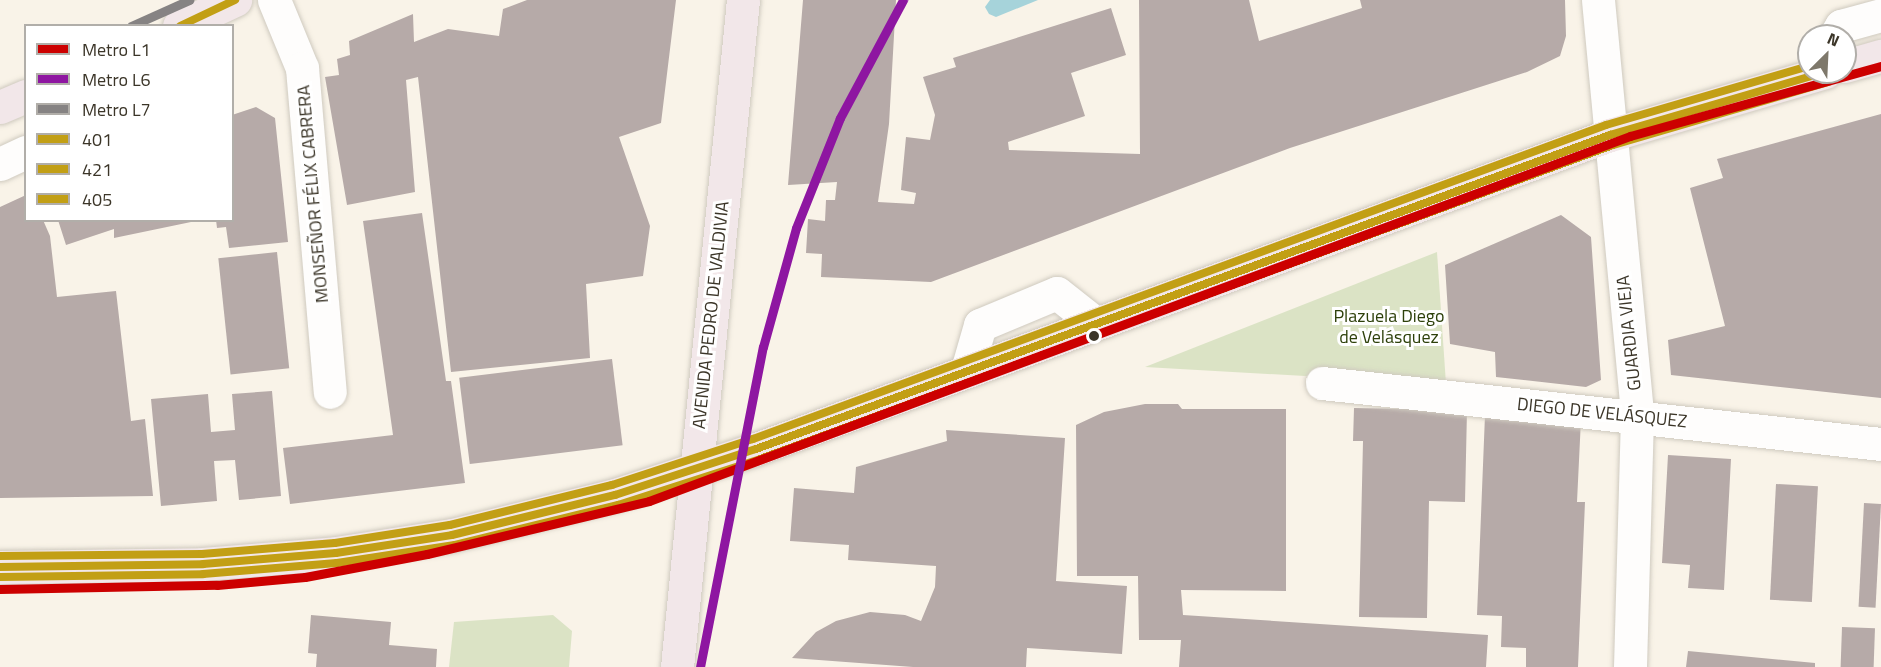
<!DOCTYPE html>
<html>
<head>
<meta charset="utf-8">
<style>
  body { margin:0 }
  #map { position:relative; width:1881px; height:667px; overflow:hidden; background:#f9f3e8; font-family:"Titillium Web",sans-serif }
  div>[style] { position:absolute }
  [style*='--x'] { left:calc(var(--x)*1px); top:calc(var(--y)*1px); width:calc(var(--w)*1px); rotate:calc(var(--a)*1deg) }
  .green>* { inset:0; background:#dbe3c5 }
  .water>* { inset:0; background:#a6d3da }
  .building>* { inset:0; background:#b6aaa8; transform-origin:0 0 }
  .roads { filter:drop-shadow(0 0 2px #cfcabf) drop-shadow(0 0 2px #cfcabf) }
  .minor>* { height:33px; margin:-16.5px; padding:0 16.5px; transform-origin:16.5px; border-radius:16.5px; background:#fefdfc }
  .major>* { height:33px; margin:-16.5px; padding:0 16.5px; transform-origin:16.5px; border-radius:16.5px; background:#f2e7e9 }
  .bus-1>* { height:8px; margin:-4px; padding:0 4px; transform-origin:4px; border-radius:4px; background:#c29f15 }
  .bus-2>* { height:8px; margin:-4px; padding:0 4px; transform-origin:4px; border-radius:4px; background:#c29f15 }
  .bus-3>* { height:8px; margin:-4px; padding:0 4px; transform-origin:4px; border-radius:4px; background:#c29f15 }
  .metro-1>* { height:9px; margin:-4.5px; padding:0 4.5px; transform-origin:4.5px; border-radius:4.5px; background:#c00 }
  .metro-2>* { height:9px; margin:-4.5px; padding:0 4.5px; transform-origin:4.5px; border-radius:4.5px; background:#8e16a1 }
  .metro-3>* { height:9px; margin:-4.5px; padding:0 4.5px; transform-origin:4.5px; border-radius:4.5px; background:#868383 }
  .dots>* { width:16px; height:16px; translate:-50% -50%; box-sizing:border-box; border:3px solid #fff; border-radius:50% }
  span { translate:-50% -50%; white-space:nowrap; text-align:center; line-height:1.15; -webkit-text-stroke:6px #fff; paint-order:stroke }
  .street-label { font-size:18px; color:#3b3528 }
  .park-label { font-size:18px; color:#2d400a }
  .legend { position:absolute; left:24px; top:24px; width:210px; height:198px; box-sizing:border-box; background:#fff; border:2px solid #b1aea9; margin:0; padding:8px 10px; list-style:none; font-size:18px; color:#3b3528 }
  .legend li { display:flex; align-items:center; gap:12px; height:30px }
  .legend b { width:30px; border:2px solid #b1aea9 }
  .north { position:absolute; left:1797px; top:24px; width:60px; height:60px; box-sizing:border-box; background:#fff; border:2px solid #b1aea9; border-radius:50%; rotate:24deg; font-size:16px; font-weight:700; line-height:24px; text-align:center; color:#3b3528 }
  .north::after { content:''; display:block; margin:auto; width:21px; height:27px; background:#7e786b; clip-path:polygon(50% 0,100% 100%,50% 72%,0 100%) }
</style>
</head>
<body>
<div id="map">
  <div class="green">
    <div style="clip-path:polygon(1437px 252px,1446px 384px,1145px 367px)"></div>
    <div style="clip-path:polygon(553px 615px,572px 631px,569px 667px,449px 667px,454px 622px)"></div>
  </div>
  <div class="water">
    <div style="clip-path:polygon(990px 0,1038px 0,996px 17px,989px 14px,985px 7px)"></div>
  </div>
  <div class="building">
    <div style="clip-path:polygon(527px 0,676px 0,661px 123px,619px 137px,650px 226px,643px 276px,586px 284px,590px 358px,451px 372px,418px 77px,406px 80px,415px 192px,347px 205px,325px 77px,339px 75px,337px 59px,350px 55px,349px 41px,413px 14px,414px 42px,448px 29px,499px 36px,503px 9px)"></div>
    <div style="clip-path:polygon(803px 0,896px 0,889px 124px,878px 202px,914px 204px,916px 193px,901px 190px,906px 137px,930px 140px,935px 115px,923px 77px,956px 67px,953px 58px,1111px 8px,1126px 55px,1071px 73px,1085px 116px,1008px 142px,1009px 150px,1140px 154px,1139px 0,1249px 0,1259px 41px,1362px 8px,1360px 0,1565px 0,1566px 36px,1560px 56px,1527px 72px,1290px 148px,931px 282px,821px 277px,822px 254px,806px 253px,808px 219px,825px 221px,826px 200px,835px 200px,837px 182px,788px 185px)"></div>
    <div style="clip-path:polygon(256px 107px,275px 118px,288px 242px,229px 248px,226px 227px,217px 228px,216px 220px,232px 220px,232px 115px)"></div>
    <div style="clip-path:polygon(1881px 114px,1881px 398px,1671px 375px,1668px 340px,1725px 326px,1690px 188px,1723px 178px,1717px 159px)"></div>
    <div style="clip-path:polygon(26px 195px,26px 220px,43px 220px,50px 236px,57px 297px,116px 291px,131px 421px,145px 419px,153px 496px,0 498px,0 207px)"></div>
    <div style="clip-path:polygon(422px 213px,446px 381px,451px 381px,465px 483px,290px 504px,283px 448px,393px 435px,363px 221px)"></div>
    <div style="clip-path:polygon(1561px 215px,1591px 237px,1601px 380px,1586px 387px,1496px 377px,1495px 352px,1450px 344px,1445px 265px)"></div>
    <div style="clip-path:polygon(58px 220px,191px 220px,191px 222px,114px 238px,114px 229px,66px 245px)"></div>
    <div style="left:277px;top:252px;width:117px;height:59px;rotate:84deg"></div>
    <div style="left:612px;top:359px;width:87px;height:154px;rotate:83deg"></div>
    <div style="clip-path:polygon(272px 391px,281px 496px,239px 500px,235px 460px,214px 461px,217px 501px,161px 506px,151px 399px,208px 394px,211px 432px,235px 430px,232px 394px)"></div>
    <div style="clip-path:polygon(1145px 404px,1178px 404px,1182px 409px,1286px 409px,1286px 591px,1181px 590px,1183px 615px,1488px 635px,1486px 667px,1179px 667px,1181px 640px,1139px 640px,1138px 576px,1077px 576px,1076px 425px,1104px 412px)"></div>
    <div style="clip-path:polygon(1354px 408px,1467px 410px,1465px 502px,1429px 501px,1427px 618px,1359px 617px,1363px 441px,1353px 441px)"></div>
    <div style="clip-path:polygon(1485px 415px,1581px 419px,1577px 502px,1585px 502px,1578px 667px,1526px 667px,1526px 648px,1501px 647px,1502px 616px,1477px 615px)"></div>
    <div style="clip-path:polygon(946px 430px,1065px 438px,1056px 581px,1127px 586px,1122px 654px,1027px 648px,1026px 667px,913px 667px,792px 658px,816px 632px,836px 621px,870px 612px,905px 615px,921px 621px,935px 587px,936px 566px,848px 560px,849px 545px,790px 541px,794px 488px,854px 493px,856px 467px,947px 441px)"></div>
    <div style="clip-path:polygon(1668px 455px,1731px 459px,1724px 590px,1688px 588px,1690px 565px,1662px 563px)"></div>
    <div style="left:1776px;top:484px;width:42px;height:116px;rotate:3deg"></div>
    <div style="left:1864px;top:503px;width:17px;height:104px;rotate:3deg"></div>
    <div style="clip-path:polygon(311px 615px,391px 622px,389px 645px,437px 649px,436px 667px,316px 667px,317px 654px,308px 653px)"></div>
    <div style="left:1842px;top:627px;width:33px;height:40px;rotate:2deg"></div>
    <div style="clip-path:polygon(1688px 651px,1815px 663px,1815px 667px,1686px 667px)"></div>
  </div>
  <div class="roads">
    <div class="minor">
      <div style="--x:274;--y:0;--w:74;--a:67.6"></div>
      <div style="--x:302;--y:68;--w:325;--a:85.1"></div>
      <div style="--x:1598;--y:0;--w:418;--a:84.6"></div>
      <div style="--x:1637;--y:416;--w:251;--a:91.6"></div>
      <div style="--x:1835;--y:36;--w:12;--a:-59"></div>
      <div style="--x:1841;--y:26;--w:41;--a:-15.4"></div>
      <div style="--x:0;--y:164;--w:29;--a:-25"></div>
      <div style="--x:967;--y:370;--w:47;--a:-73.9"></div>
      <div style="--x:980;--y:325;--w:83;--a:-22.6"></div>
      <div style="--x:1057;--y:293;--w:48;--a:38.3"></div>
      <div style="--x:1322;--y:383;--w:562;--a:6.23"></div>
    </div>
    <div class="major">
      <div style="--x:179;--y:26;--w:62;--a:-24.9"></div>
      <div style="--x:1845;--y:66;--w:37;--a:-16"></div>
      <div style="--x:0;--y:107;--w:28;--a:-23"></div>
      <div style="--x:0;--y:567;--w:203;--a:-0.8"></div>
      <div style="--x:203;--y:564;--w:133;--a:-4.7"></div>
      <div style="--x:336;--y:553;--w:117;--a:-8.8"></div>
      <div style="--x:452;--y:535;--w:168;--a:-13.8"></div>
      <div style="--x:615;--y:495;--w:148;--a:-18.1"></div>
      <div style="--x:756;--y:449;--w:910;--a:-20.19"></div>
      <div style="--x:1610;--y:135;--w:224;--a:-16.3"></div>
      <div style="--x:677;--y:667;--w:670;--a:-84.35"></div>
    </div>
  </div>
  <div class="bus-1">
    <div style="--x:180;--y:26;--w:61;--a:-25.3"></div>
    <div style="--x:0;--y:567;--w:203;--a:-0.8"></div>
    <div style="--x:203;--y:564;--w:133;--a:-4.7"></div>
    <div style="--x:336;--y:553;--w:117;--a:-8.8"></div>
    <div style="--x:452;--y:535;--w:168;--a:-13.8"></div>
    <div style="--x:615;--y:495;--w:148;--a:-18.1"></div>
    <div style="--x:756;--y:449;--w:910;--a:-20.19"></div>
    <div style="--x:1610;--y:135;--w:224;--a:-16.3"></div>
  </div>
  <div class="bus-2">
    <div style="--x:0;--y:577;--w:203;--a:-0.8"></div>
    <div style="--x:203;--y:574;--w:134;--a:-4.7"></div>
    <div style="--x:337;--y:563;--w:119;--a:-8.7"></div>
    <div style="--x:455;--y:545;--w:168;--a:-13.8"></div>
    <div style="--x:618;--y:505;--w:149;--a:-17.9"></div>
    <div style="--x:760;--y:459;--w:909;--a:-20.21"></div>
    <div style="--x:1613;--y:145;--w:224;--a:-16.3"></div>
  </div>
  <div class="bus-3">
    <div style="--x:0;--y:556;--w:202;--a:-0.6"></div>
    <div style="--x:202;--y:554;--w:133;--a:-4.7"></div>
    <div style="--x:335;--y:543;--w:116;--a:-8.9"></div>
    <div style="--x:450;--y:525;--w:167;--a:-13.9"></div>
    <div style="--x:612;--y:485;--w:148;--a:-18.1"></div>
    <div style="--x:753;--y:439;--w:909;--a:-20.21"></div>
    <div style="--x:1606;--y:125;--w:211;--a:-16.2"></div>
  </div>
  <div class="metro-1">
    <div style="--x:0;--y:589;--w:217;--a:-1.1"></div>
    <div style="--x:217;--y:585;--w:88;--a:-5.2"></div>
    <div style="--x:305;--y:577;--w:124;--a:-10.7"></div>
    <div style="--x:427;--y:554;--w:228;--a:-13.4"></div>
    <div style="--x:649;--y:501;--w:1047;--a:-20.41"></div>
    <div style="--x:1630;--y:136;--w:261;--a:-15.6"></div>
  </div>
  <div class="metro-2">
    <div style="--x:700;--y:667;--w:326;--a:-78.9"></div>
    <div style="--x:763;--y:347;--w:123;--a:-74.5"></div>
    <div style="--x:796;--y:228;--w:118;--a:-68.2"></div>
    <div style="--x:840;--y:118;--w:134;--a:-61.9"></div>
  </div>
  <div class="metro-3">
    <div style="--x:131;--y:26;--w:64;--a:-24.1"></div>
  </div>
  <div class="dots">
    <div style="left:1094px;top:336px;background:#3b3528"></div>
  </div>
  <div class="street-label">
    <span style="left:313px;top:194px;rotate:-95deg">MONSEÑOR FÉLIX CABRERA</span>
    <span style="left:711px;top:315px;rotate:-84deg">AVENIDA PEDRO DE VALDIVIA</span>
    <span style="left:1629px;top:333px;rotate:-96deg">GUARDIA VIEJA</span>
    <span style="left:1602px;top:413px;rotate:6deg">DIEGO DE VELÁSQUEZ</span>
  </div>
  <div class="park-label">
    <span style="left:1389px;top:327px">Plazuela Diego<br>de Velásquez</span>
  </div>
  <ul class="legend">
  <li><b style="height:8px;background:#c00"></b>Metro L1</li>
  <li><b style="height:8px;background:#8e16a1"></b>Metro L6</li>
  <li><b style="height:8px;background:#868383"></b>Metro L7</li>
  <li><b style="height:8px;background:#c29f15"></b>401</li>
  <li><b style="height:8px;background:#c29f15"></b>421</li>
  <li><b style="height:8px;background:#c29f15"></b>405</li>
  </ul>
  <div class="north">N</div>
</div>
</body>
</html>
